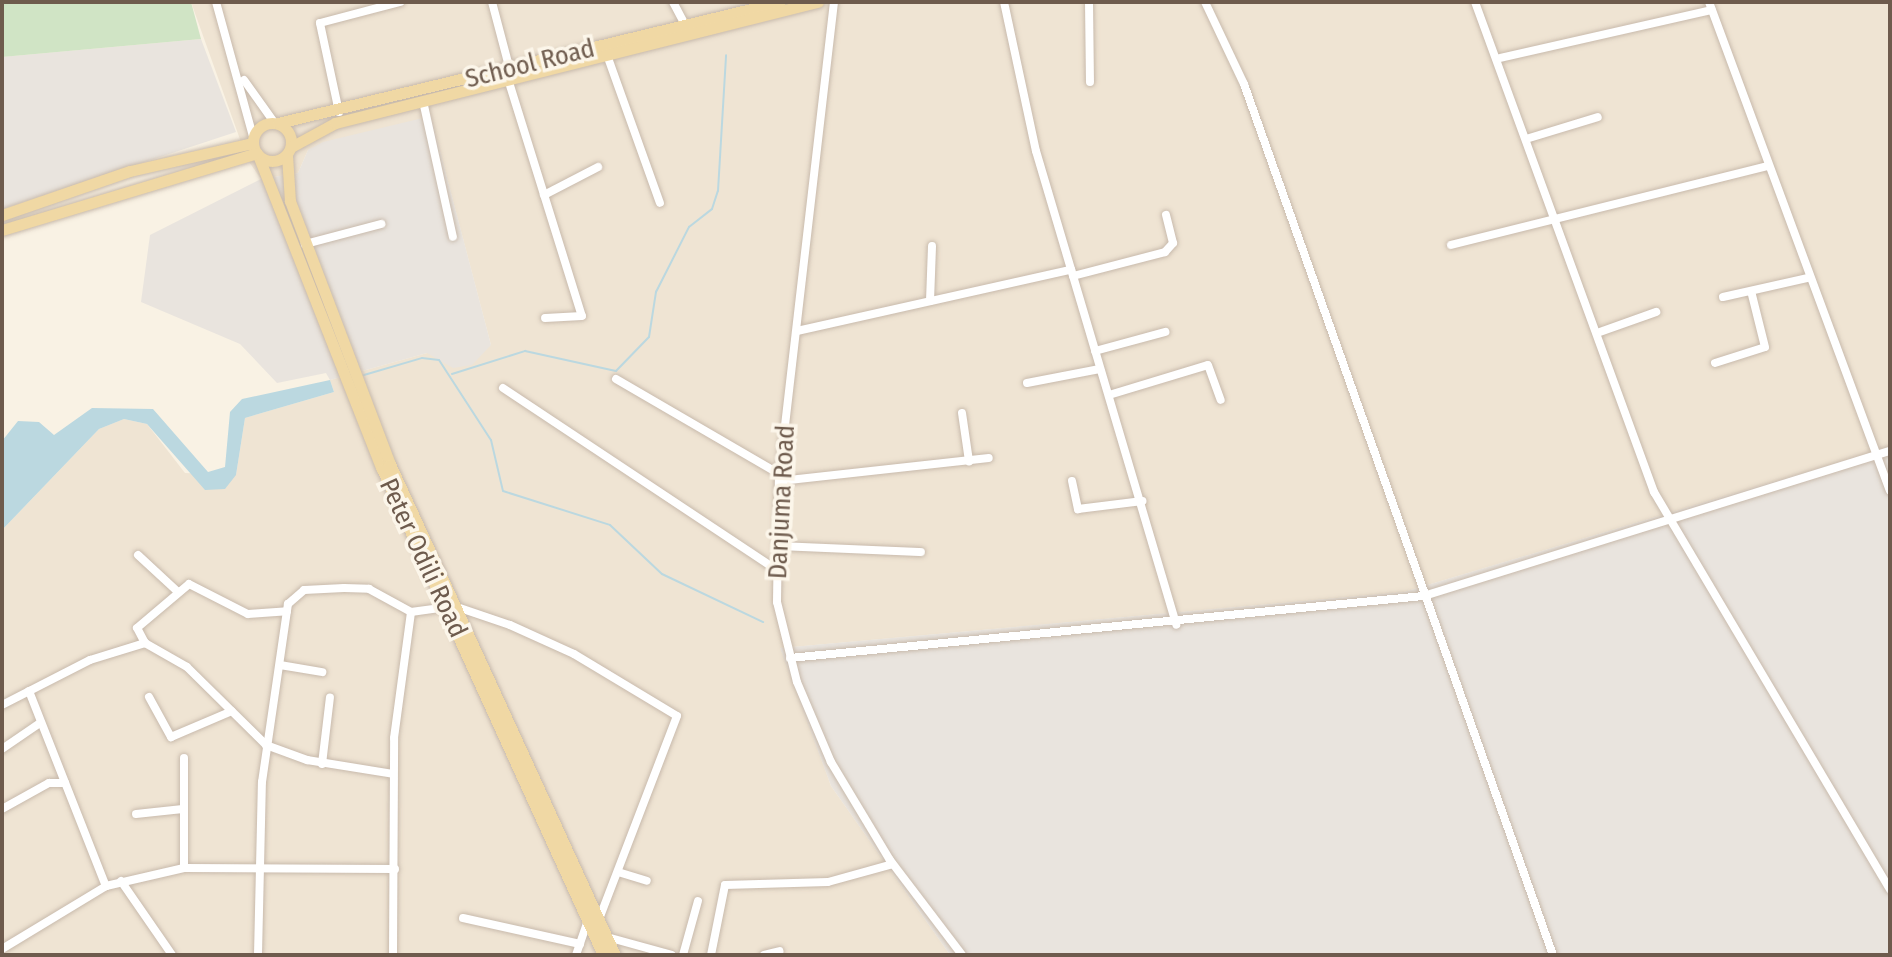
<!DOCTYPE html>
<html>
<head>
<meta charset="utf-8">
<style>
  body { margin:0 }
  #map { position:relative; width:1892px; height:957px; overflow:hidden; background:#f9f2e4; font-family:"Fira Sans Condensed",sans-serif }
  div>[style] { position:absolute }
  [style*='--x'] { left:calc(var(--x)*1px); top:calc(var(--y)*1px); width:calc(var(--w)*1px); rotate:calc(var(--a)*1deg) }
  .residential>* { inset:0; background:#efe4d3 }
  .industrial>* { inset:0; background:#e9e4de }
  .green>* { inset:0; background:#d0e4c5 }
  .water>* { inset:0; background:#bbd8e0 }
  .stream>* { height:2px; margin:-1px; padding:0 1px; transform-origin:1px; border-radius:1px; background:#bbd8e0 }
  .roads { filter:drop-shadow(0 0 2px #c8baac) drop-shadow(0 0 2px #c8baac) }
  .minor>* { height:8px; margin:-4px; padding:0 4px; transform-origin:4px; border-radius:4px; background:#fff }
  .major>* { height:11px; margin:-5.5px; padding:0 5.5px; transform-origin:5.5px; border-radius:5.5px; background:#f0d8a4 }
  .major>.ring { margin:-5.5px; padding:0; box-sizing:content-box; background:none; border:11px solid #f0d8a4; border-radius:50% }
  span { translate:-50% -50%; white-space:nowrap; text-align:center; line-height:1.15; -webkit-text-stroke:7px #fcf6ea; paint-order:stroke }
  .street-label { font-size:26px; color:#6e5b4d }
  .frame { position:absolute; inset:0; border:4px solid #6e5b4d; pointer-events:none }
</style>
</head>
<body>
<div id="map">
  <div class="residential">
    <div style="clip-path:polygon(191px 2px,1890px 2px,1890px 447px,1404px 592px,781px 648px,831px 786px,950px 955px,2px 955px,2px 530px,99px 429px,124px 419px,147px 424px,185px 473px,236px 475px,245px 418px,334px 392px,330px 380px,427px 353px,491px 345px,431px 117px,308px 150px,298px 173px,261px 179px,247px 159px)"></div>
  </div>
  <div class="industrial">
    <div style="clip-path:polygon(201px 39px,236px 132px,2px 209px,2px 57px)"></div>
    <div style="clip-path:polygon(431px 116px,491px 345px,472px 365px,453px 368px,427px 353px,330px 380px,326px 373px,277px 383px,240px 344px,141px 302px,150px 235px,261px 179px,298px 173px,308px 150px,323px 142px)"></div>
    <div style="clip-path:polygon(1890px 447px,1890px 955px,950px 955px,831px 786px,780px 648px,1404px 592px)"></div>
  </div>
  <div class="green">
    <div style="clip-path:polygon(2px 2px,191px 2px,201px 39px,2px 57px)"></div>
  </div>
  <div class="water">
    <div style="clip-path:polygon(330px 380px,334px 392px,245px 418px,236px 475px,225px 489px,205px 490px,147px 424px,124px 419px,99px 429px,2px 530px,2px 441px,18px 421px,39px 422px,54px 435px,92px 408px,153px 409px,208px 472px,225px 467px,230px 412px,242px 399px)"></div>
  </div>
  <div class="stream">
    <div style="--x:452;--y:374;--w:77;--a:-17.5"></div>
    <div style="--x:525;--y:351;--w:93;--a:12.4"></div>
    <div style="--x:616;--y:371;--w:47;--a:-45.9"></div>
    <div style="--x:649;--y:337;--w:46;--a:-81.2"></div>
    <div style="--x:656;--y:292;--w:73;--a:-63.1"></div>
    <div style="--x:689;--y:227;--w:29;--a:-38"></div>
    <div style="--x:712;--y:209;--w:19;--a:-72"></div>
    <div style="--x:718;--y:191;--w:136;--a:-86.6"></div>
    <div style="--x:364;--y:375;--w:60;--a:-16.3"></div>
    <div style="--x:422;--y:358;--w:17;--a:7"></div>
    <div style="--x:439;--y:360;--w:95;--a:57"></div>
    <div style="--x:491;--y:440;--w:52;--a:76.8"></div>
    <div style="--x:503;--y:491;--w:112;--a:17.6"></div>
    <div style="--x:610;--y:525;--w:71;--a:43.3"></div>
    <div style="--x:662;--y:574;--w:112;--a:25.4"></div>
  </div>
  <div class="roads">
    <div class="minor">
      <div style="--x:216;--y:2;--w:139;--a:74.6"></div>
      <div style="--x:492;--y:2;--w:70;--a:75.2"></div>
      <div style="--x:673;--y:2;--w:27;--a:62"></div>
      <div style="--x:834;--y:2;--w:475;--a:96.6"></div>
      <div style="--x:779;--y:474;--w:128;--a:90.9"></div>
      <div style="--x:777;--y:602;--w:82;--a:76"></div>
      <div style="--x:797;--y:682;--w:87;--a:67"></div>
      <div style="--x:831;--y:762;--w:114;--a:59"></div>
      <div style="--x:890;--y:860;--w:119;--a:52.8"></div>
      <div style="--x:1004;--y:2;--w:152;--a:77.9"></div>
      <div style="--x:1036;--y:151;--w:494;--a:73.5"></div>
      <div style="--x:1089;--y:2;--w:80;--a:89.3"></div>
      <div style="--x:1205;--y:2;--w:91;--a:64.6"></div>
      <div style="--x:1244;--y:84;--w:924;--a:70.47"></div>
      <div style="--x:1475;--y:2;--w:522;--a:69.93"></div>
      <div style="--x:1654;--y:492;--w:462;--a:59.3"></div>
      <div style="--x:1709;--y:2;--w:521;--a:69.69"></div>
      <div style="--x:607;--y:55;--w:157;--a:70.3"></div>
      <div style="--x:1500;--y:58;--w:217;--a:-12.8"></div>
      <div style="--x:508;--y:79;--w:248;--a:72.7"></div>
      <div style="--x:582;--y:316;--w:37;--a:177"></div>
      <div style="--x:244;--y:80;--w:52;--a:54.5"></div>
      <div style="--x:423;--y:101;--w:139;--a:77.6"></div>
      <div style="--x:339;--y:112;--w:91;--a:-102.1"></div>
      <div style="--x:320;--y:23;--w:83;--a:-14.7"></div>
      <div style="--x:1526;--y:139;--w:75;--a:-17"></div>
      <div style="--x:544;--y:195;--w:61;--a:-27.4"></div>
      <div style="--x:305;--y:244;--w:79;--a:-14.7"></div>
      <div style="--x:1451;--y:245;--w:326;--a:-14"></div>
      <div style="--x:1073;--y:276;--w:95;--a:-14.6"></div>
      <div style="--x:1165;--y:252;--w:12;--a:-48"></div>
      <div style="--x:1173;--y:243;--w:29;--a:-104"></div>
      <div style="--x:1723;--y:297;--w:86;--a:-12.7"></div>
      <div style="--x:930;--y:301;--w:55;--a:-87.9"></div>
      <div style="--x:797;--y:331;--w:281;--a:-12.6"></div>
      <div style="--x:1597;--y:333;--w:63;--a:-19.6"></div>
      <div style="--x:1095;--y:351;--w:73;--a:-15.2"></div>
      <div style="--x:1715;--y:363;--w:52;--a:-17.7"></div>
      <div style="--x:1765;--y:347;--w:54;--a:-104"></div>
      <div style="--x:616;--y:379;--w:189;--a:30.2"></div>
      <div style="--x:1027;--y:383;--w:74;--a:-10.9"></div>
      <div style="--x:503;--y:388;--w:329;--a:33.6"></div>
      <div style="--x:1109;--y:395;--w:103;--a:-16.9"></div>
      <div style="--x:1208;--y:365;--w:37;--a:70"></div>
      <div style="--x:962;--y:413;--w:49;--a:81.7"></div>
      <div style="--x:780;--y:481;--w:210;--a:-6.3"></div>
      <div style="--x:1072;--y:481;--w:29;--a:78"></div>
      <div style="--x:1078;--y:509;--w:65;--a:-7"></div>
      <div style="--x:777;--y:546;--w:144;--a:2.4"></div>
      <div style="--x:138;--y:555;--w:54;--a:42.8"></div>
      <div style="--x:145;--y:643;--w:17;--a:-118"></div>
      <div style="--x:137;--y:628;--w:68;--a:-40.2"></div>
      <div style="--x:189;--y:584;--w:66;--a:27"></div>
      <div style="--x:248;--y:614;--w:39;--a:-4"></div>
      <div style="--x:790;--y:658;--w:637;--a:-5.59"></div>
      <div style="--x:1424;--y:596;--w:488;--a:-17.3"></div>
      <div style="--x:280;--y:665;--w:43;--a:9.5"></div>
      <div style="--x:29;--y:691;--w:210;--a:68.5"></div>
      <div style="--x:149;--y:697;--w:46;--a:61.2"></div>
      <div style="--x:171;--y:737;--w:66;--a:-23.1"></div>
      <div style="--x:2;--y:705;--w:99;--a:-27.1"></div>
      <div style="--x:90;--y:660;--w:58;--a:-17.2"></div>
      <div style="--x:145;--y:643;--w:48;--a:29.7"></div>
      <div style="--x:187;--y:667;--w:111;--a:44.6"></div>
      <div style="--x:266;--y:745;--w:44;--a:20.1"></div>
      <div style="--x:307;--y:760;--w:87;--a:9.2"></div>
      <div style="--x:2;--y:749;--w:46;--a:-34.4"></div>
      <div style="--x:322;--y:764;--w:67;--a:-83.2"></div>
      <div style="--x:2;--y:809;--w:54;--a:-29"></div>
      <div style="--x:49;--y:783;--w:16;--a:0"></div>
      <div style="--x:136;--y:814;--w:47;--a:-6.1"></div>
      <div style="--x:184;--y:868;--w:110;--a:-90"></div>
      <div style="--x:618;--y:872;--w:30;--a:17"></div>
      <div style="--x:121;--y:881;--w:90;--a:55.4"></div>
      <div style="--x:463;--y:918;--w:120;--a:12.5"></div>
      <div style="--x:607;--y:937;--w:67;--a:15.5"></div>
      <div style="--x:2;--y:949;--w:122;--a:-31.2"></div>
      <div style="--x:106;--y:886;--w:80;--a:-13"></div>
      <div style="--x:184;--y:868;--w:211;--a:0.3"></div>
      <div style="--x:258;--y:955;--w:173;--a:-88.7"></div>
      <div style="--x:262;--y:782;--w:180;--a:-81.7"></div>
      <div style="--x:288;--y:604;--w:21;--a:-41"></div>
      <div style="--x:304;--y:590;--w:40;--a:-2.9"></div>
      <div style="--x:344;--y:588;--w:25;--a:2"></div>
      <div style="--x:369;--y:589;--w:48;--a:28.7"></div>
      <div style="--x:393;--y:955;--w:217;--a:-89.7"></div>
      <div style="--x:394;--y:738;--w:127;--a:-82.3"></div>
      <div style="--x:411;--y:612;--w:43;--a:-7.9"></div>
      <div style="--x:454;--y:606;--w:59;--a:18.7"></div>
      <div style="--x:510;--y:625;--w:70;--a:24.4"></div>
      <div style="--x:574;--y:654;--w:120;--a:31"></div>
      <div style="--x:677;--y:716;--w:217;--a:111"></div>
      <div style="--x:576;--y:955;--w:36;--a:-71"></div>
      <div style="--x:683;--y:955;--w:56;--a:-74.5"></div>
      <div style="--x:711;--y:955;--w:71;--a:-78.7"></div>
      <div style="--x:725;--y:885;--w:103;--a:-1.7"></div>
      <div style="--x:828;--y:882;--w:67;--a:-15.5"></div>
      <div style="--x:764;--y:955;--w:16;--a:-14"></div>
    </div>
    <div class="major">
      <div class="ring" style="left:253px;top:123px;width:27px;height:27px"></div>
      <div style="--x:278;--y:123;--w:516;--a:-13.55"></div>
      <div style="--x:291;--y:147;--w:50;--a:-28.6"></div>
      <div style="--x:335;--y:123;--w:498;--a:-14.1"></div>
      <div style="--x:258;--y:155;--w:338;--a:68.5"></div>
      <div style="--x:382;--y:469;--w:534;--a:65.55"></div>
      <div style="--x:287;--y:155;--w:46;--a:86.3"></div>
      <div style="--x:290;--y:201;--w:281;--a:69.2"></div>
      <div style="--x:390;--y:464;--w:540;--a:65.38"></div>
      <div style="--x:2;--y:215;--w:135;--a:-19"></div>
      <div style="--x:130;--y:171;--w:125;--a:-12.9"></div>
      <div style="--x:2;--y:230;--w:266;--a:-16.8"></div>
    </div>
  </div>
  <div class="street-label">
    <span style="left:530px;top:64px;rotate:-14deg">School Road</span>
    <span style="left:782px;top:502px;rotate:-87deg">Danjuma Road</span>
    <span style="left:423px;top:558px;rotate:65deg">Peter Odili Road</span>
  </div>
  <div class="frame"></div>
</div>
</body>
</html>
